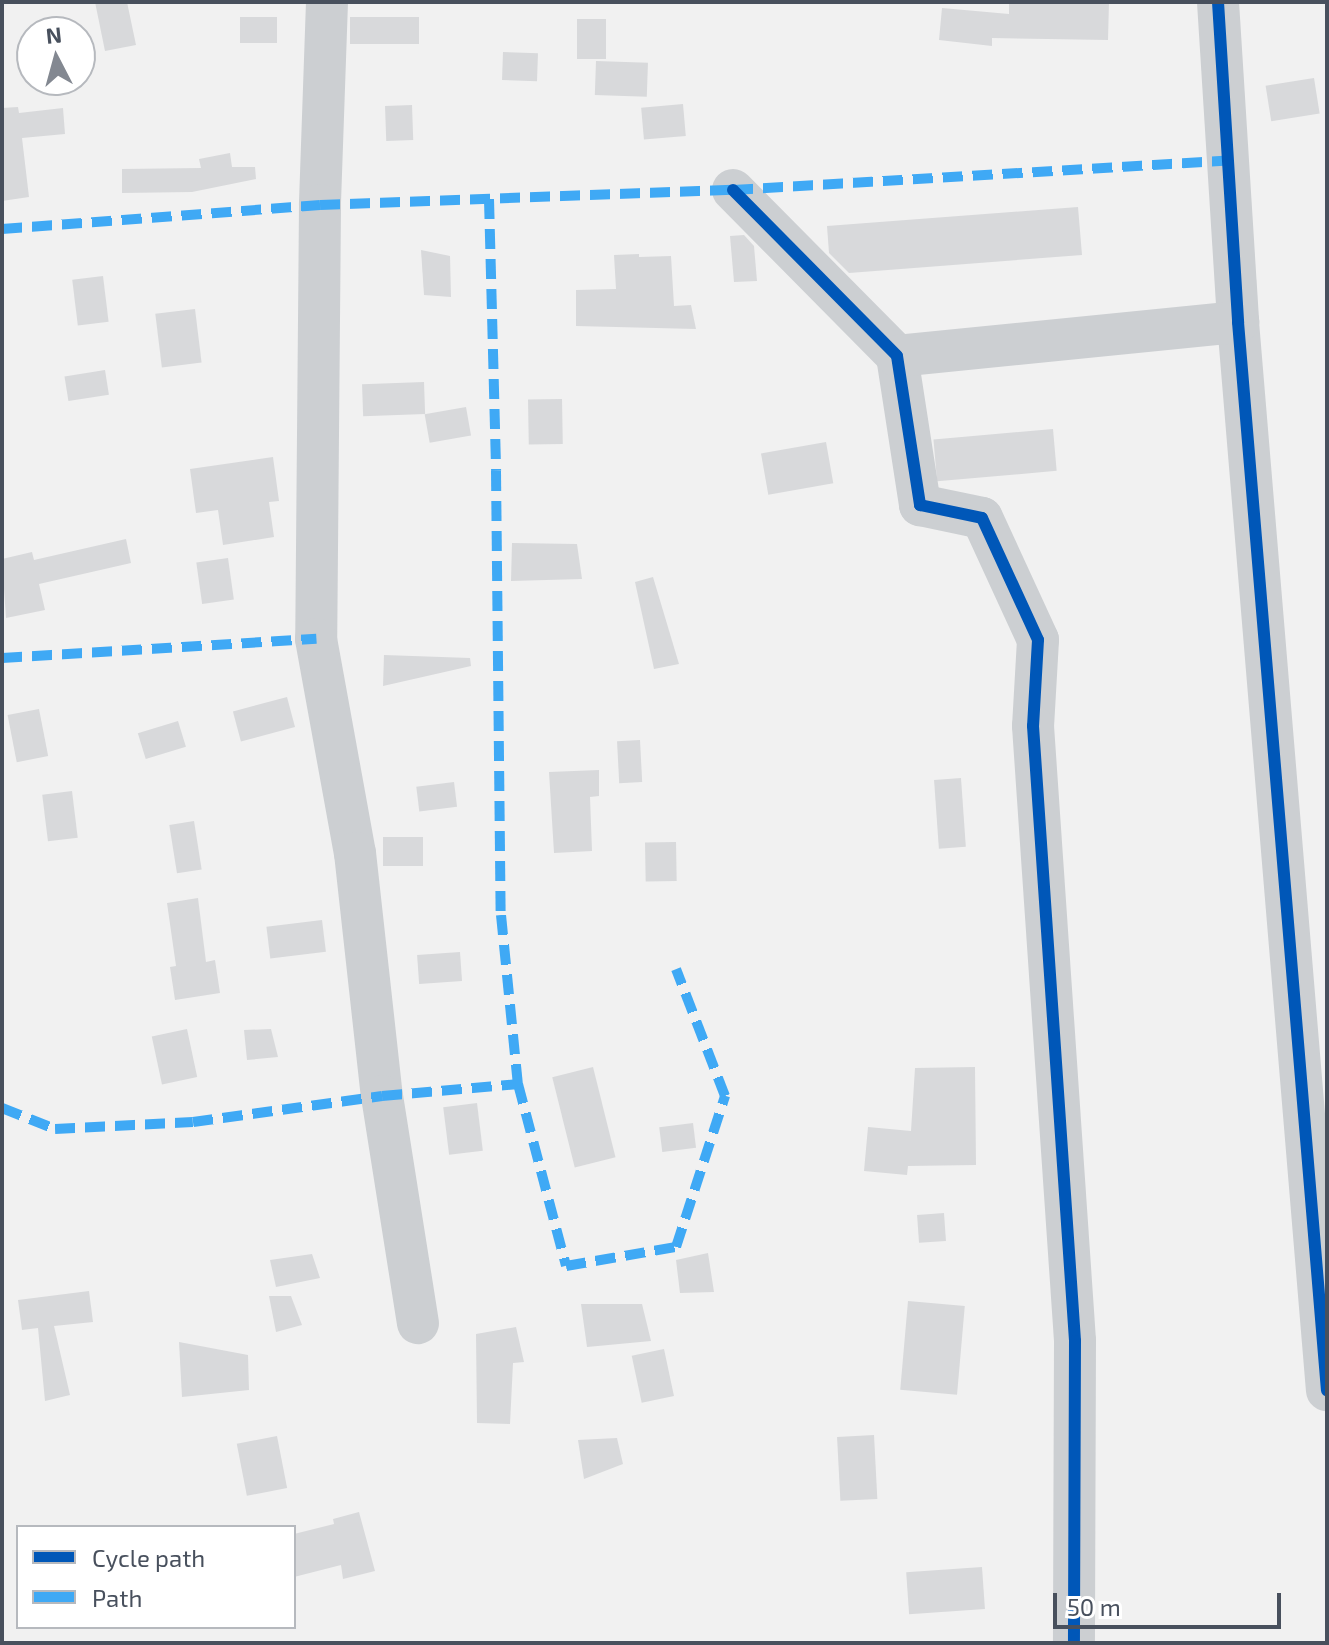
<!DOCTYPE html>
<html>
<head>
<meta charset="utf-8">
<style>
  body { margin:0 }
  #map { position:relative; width:1329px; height:1645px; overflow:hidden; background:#f1f1f1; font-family:"Exo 2",sans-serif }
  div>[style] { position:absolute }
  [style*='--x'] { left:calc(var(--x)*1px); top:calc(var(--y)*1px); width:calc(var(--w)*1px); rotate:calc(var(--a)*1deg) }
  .building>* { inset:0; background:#d8d9db; transform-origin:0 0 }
  .minor>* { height:42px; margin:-21px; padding:0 21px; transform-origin:21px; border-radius:21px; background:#cccfd2 }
  .quiet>* { height:10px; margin-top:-5px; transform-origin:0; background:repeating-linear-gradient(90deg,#3fa9f5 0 20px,transparent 0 30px) }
  .cycleway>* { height:12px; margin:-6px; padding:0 6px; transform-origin:6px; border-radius:6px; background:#0057b8 }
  span { translate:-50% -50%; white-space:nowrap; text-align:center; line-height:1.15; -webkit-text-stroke:6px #fff; paint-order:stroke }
  .frame { position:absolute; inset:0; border:4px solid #48505d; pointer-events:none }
  .legend { position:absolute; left:16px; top:1525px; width:280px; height:104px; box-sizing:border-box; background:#fff; border:2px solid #b6b9be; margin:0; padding:10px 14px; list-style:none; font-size:24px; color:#48505d }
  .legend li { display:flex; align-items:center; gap:16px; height:40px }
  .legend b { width:40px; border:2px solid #b6b9be }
  .north { position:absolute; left:16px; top:16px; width:80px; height:80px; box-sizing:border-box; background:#fff; border:2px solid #b6b9be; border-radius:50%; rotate:354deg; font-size:22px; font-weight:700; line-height:32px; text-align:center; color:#48505d }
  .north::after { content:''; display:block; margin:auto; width:28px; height:36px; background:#838891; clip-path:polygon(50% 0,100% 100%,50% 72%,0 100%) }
  .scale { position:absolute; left:1053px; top:1593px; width:228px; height:36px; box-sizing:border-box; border:4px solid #48505d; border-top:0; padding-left:10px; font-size:24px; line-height:28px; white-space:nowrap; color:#48505d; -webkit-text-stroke:6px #fff; paint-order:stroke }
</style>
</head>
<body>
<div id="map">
  <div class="building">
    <div style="clip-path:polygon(95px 2px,127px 2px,136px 45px,105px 51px)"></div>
    <div style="clip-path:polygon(1009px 2px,1109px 2px,1108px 40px,992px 38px,992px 46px,939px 40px,942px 8px,1009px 14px)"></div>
    <div style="left:240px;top:17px;width:37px;height:26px"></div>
    <div style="left:350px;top:17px;width:69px;height:27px"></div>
    <div style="left:577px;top:19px;width:29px;height:40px"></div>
    <div style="left:503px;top:52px;width:35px;height:28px;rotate:2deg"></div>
    <div style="left:596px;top:61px;width:52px;height:34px;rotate:2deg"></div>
    <div style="left:1314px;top:78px;width:36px;height:49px;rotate:81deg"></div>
    <div style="left:683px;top:104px;width:32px;height:42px;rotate:85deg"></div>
    <div style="left:412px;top:105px;width:35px;height:27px;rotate:88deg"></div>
    <div style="clip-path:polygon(18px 107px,19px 113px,63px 108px,65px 134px,22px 138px,29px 197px,2px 201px,2px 108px)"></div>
    <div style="clip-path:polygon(230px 153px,232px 167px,255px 167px,256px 179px,192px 192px,122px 193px,122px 169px,201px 168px,199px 159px)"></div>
    <div style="clip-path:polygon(1078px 207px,1082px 255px,849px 273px,829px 253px,827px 226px)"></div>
    <div style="clip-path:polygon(744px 235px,754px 246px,757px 281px,734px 282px,730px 236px)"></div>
    <div style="clip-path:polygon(421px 250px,450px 256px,451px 297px,424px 295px)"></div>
    <div style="clip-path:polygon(639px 254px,639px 257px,671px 256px,674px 306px,691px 305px,696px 329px,576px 326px,576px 290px,616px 289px,614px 255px)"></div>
    <div style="left:103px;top:276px;width:46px;height:31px;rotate:83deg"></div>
    <div style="left:195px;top:309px;width:54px;height:40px;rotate:83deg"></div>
    <div style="left:105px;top:370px;width:25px;height:41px;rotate:81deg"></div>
    <div style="left:424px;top:382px;width:32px;height:62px;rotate:88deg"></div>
    <div style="left:562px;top:399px;width:45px;height:34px;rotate:89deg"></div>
    <div style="left:466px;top:407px;width:29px;height:42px;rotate:80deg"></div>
    <div style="left:1053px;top:429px;width:42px;height:120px;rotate:85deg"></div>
    <div style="left:826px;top:442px;width:42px;height:66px;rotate:80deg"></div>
    <div style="clip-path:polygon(273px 457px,279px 501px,269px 502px,274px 537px,223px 545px,218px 510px,196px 513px,190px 469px)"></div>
    <div style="clip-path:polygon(126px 539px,131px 563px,39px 584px,45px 610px,6px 618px,2px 559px,32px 552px,34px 560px)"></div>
    <div style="clip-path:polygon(512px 543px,577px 544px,582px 579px,511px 581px)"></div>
    <div style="left:228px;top:558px;width:42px;height:32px;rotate:82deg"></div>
    <div style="clip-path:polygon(653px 577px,679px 664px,654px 669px,635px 582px)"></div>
    <div style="clip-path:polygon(384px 655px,470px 658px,471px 666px,383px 686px)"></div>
    <div style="left:287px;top:697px;width:31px;height:56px;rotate:75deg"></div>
    <div style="left:39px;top:709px;width:48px;height:32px;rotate:79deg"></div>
    <div style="left:178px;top:721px;width:27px;height:42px;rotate:73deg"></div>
    <div style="left:640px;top:740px;width:42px;height:23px;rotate:87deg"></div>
    <div style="clip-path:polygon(599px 770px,599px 796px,590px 797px,592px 851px,554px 853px,549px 772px)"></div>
    <div style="left:961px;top:778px;width:69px;height:27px;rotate:86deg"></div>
    <div style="left:454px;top:782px;width:25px;height:38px;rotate:83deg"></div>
    <div style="left:72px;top:791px;width:47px;height:30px;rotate:83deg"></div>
    <div style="left:194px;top:821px;width:49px;height:25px;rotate:81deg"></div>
    <div style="left:423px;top:837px;width:29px;height:40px;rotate:90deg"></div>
    <div style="left:676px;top:842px;width:39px;height:31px;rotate:89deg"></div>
    <div style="clip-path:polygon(198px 898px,206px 962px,215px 960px,220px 993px,175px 1000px,170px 967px,176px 966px,167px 903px)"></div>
    <div style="left:322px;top:920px;width:32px;height:56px;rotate:83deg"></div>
    <div style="left:460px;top:952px;width:29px;height:43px;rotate:86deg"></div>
    <div style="left:187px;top:1029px;width:49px;height:36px;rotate:78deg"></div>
    <div style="clip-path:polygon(271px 1029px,278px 1057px,247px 1060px,244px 1030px)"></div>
    <div style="left:593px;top:1067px;width:93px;height:42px;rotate:76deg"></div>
    <div style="clip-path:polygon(975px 1067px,976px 1165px,908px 1166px,907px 1175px,864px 1171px,868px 1127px,911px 1131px,915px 1068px)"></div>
    <div style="left:477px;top:1103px;width:48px;height:34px;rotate:83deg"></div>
    <div style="left:693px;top:1123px;width:25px;height:34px;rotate:83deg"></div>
    <div style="left:944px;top:1213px;width:28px;height:27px;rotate:86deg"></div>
    <div style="clip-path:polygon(708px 1253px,714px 1292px,680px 1293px,676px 1260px)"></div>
    <div style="clip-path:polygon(312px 1254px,320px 1278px,276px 1287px,270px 1260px)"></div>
    <div style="clip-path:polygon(89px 1291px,93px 1322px,54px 1326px,70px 1395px,45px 1401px,38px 1328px,22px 1330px,18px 1300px)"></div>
    <div style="clip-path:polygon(269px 1296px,291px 1296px,302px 1325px,276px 1332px)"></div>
    <div style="left:908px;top:1301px;width:57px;height:89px;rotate:5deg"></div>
    <div style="clip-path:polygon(581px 1304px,642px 1304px,651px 1341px,587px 1347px)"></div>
    <div style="clip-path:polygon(516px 1327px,524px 1362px,513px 1363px,510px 1424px,477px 1423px,476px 1334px)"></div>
    <div style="clip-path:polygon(179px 1342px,248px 1355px,249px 1390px,182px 1397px)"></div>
    <div style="left:664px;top:1349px;width:48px;height:33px;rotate:78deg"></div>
    <div style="left:874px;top:1435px;width:64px;height:37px;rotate:87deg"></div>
    <div style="left:277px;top:1436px;width:53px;height:41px;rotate:79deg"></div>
    <div style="clip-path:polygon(617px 1438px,623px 1464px,584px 1479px,578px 1440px)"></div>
    <div style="clip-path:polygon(359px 1512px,375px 1571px,343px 1579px,341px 1565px,294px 1577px,294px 1534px,334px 1524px,333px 1519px)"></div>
    <div style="left:982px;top:1567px;width:42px;height:76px;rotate:86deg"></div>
  </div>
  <div class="minor">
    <div style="--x:327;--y:2;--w:203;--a:92"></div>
    <div style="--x:320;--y:205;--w:434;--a:90.5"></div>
    <div style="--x:316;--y:639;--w:218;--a:79.7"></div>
    <div style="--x:355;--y:853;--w:244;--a:83.7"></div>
    <div style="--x:382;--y:1096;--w:230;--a:81"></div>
    <div style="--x:1218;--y:2;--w:321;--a:86.4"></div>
    <div style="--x:1238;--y:322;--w:1072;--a:85.24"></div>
    <div style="--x:733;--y:190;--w:233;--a:45.3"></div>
    <div style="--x:897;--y:356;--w:151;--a:81.2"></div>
    <div style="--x:920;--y:505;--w:63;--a:11.8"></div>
    <div style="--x:982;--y:518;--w:134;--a:65.3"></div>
    <div style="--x:1038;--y:640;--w:86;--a:93.3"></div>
    <div style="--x:1033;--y:726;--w:616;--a:86.09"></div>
    <div style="--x:1075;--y:1341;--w:302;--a:90.2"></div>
    <div style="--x:897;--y:356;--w:343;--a:-5.7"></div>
  </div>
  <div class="quiet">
    <div style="--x:489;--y:199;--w:272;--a:88.5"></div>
    <div style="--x:496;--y:471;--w:444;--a:89.4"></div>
    <div style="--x:501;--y:915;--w:170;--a:84.3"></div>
    <div style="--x:518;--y:1084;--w:188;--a:75.2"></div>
    <div style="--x:566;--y:1266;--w:112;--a:-9.8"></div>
    <div style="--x:676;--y:1247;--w:159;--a:-72"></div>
    <div style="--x:725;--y:1096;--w:136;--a:-111.1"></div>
    <div style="--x:2;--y:229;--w:319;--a:-4.3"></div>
    <div style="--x:320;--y:205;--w:413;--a:-2.1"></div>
    <div style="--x:733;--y:190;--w:496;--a:-3.4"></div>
    <div style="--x:2;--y:658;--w:315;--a:-3.5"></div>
    <div style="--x:2;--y:1108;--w:57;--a:21.6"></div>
    <div style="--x:55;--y:1129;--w:138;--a:-2.9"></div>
    <div style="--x:193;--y:1122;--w:191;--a:-7.8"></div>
    <div style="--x:382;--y:1096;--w:137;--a:-5"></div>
  </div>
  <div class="cycleway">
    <div style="--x:1218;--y:2;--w:321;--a:86.4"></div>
    <div style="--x:1238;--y:322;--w:1072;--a:85.24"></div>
    <div style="--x:733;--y:190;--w:233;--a:45.3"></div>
    <div style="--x:897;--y:356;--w:151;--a:81.2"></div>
    <div style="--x:920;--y:505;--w:63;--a:11.8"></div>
    <div style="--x:982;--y:518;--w:134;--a:65.3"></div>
    <div style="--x:1038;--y:640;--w:86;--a:93.3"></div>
    <div style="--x:1033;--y:726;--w:616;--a:86.09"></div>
    <div style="--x:1075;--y:1341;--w:302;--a:90.2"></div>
  </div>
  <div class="frame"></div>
  <ul class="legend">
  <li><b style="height:10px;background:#0057b8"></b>Cycle path</li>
  <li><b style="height:10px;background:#3fa9f5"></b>Path</li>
  </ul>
  <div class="north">N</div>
  <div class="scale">50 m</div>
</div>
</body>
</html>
